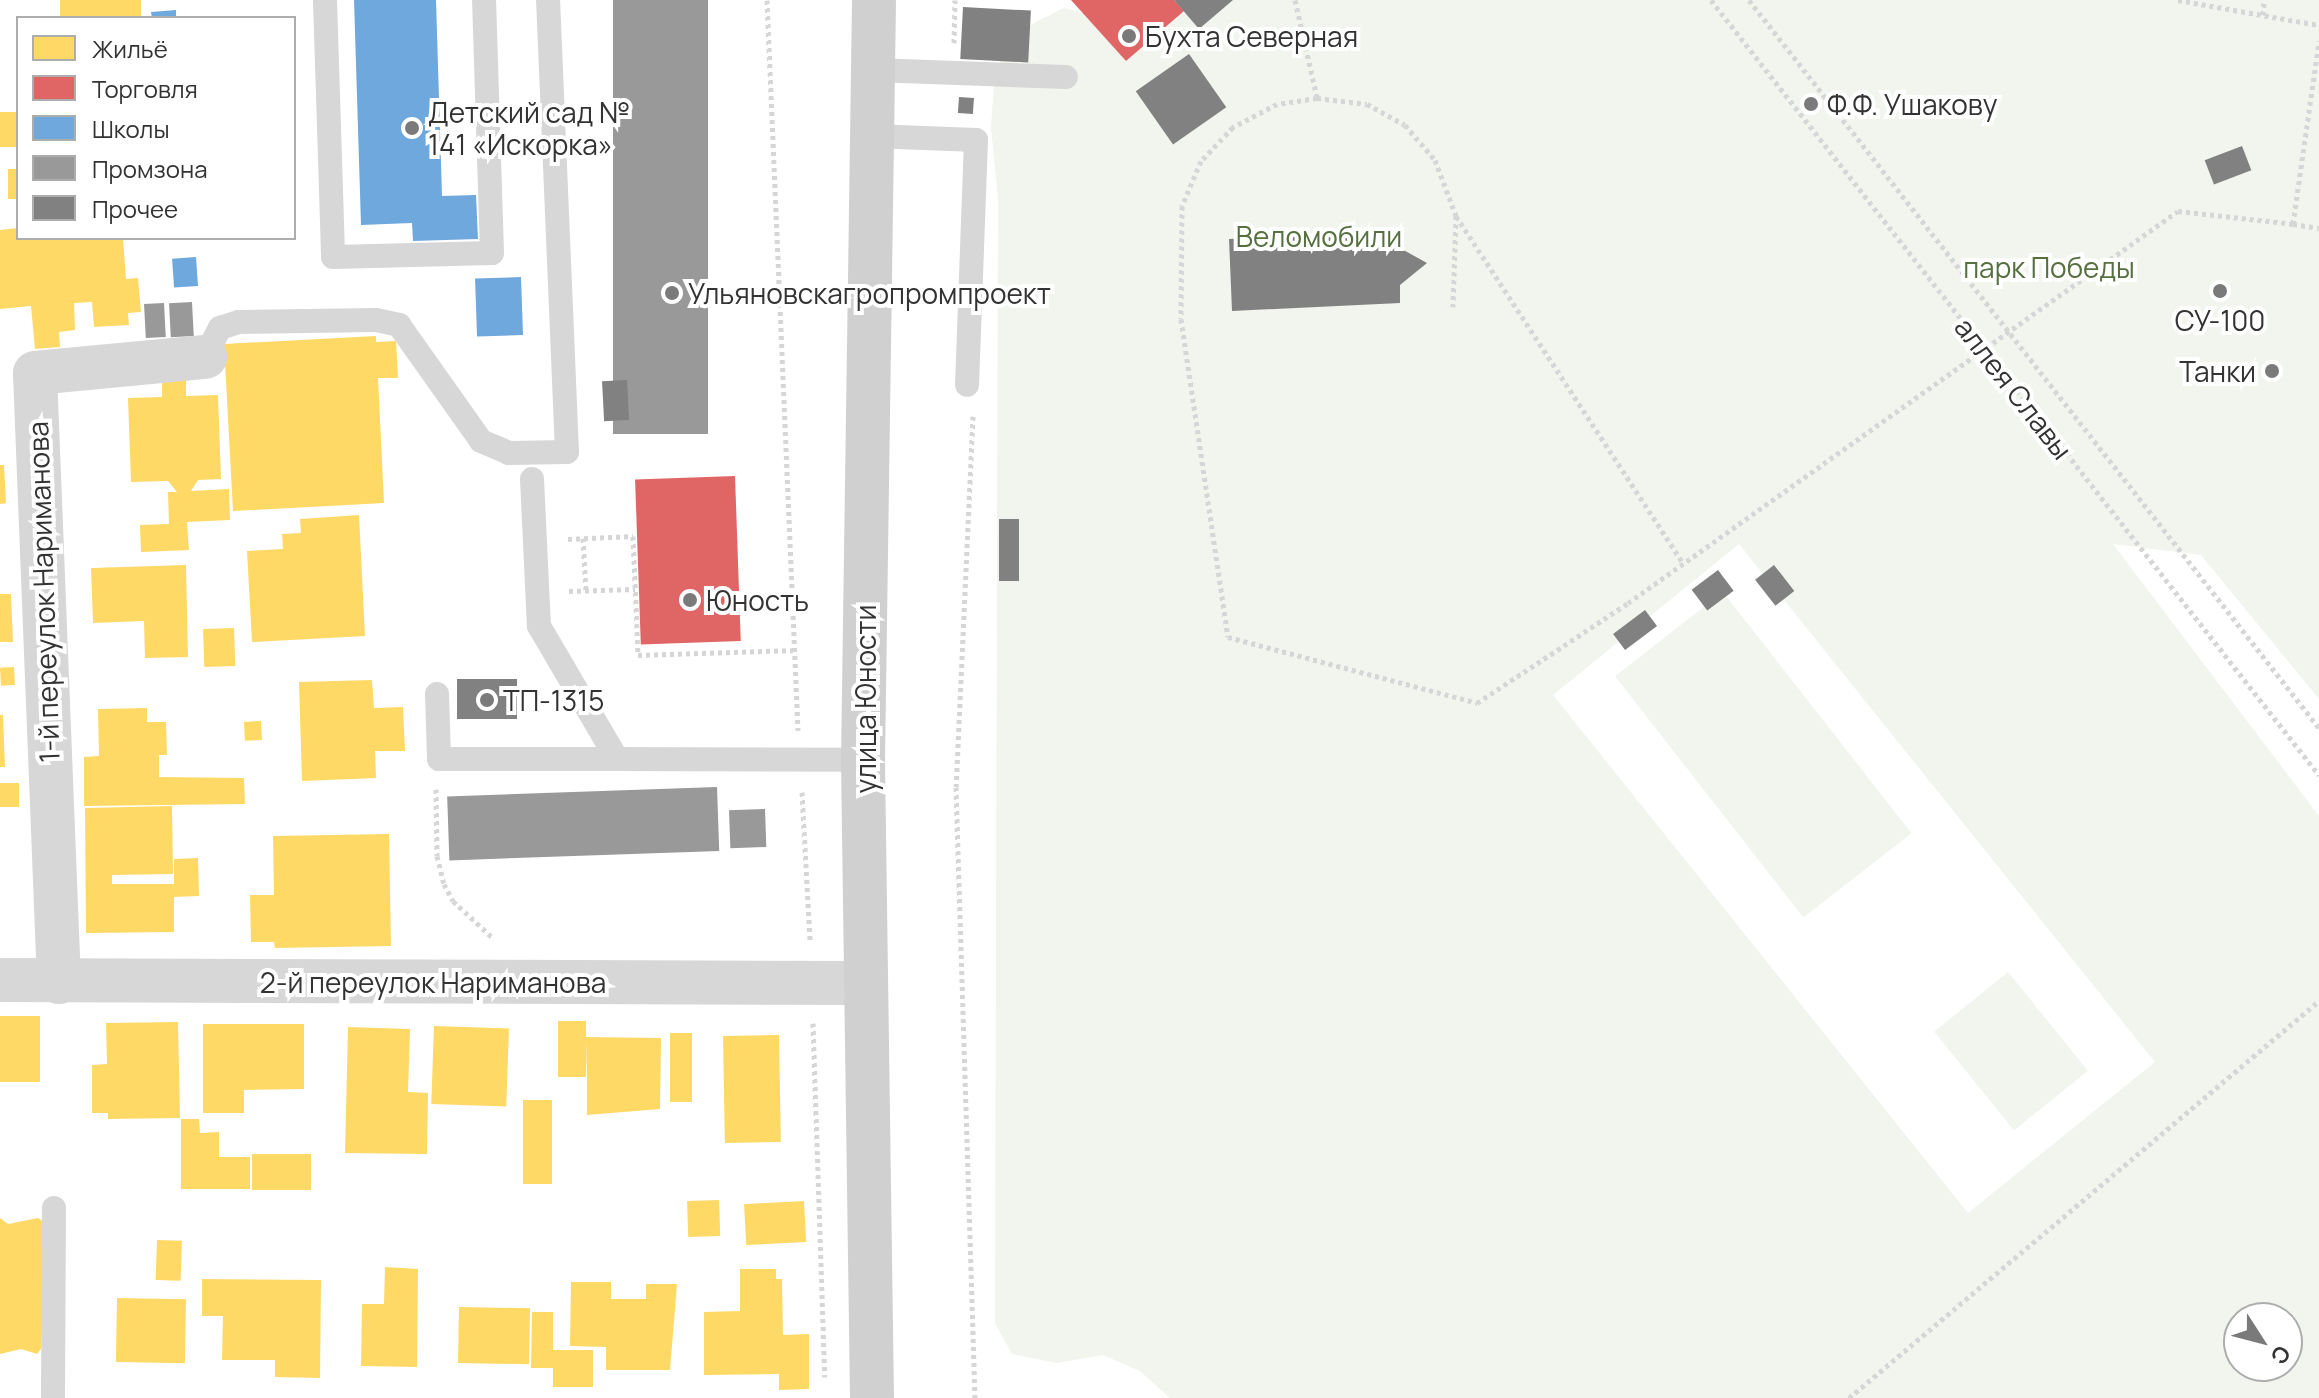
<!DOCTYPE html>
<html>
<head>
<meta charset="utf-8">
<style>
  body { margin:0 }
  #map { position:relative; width:2319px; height:1398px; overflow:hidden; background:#fff; font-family:Manrope,sans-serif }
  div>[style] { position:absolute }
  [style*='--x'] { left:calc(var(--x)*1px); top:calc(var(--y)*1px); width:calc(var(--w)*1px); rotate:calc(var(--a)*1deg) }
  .green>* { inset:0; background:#f1f5ed; transform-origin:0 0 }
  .homes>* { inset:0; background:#ffd966; transform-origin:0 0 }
  .shops>* { inset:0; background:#e06666; transform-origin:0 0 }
  .schools>* { inset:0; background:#6fa8dc; transform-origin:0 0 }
  .industry>* { inset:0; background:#999; transform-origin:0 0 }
  .building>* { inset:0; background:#818181; transform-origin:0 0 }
  .path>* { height:5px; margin-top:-2.5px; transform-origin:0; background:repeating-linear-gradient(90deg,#d6d6d6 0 4px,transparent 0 8px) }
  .lane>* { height:24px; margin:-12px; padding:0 12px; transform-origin:12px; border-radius:12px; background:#d7d7d7 }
  .street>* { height:44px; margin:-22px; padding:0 22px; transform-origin:22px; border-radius:22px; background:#d7d7d7 }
  .secondary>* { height:44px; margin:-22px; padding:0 22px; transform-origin:22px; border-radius:22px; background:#d0d0d0 }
  .dots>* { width:22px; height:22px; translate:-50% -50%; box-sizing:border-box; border:4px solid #fff; border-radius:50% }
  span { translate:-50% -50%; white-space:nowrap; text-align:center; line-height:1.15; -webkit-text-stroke:8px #fff; paint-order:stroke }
  .poi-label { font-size:28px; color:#333 }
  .left { translate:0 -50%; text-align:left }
  .right { translate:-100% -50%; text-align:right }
  .park-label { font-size:28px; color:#56703f }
  .street-label { font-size:28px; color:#333 }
  .legend { position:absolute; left:16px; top:16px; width:280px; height:224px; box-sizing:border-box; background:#fff; border:2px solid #adadad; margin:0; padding:10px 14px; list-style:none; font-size:24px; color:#333 }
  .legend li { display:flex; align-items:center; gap:16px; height:40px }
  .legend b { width:40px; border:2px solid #adadad }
  .north { position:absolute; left:2223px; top:1302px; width:80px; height:80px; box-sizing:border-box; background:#fff; border:2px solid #adadad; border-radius:50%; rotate:126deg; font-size:22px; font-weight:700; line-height:32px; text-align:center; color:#333 }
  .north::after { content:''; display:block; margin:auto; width:28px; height:36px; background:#7a7a7a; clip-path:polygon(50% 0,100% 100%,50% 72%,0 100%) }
</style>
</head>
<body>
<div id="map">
  <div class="green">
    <div style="clip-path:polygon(evenodd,1115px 0,2319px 0,2319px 699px,2201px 555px,2113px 544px,2319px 816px,2319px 1398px,1170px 1398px,1140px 1371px,1103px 1355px,1056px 1363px,1012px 1354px,995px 1323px,998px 198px,991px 128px,995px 70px,1020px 30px,1064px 8px,1092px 15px,1115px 0,1739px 544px,2155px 1062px,1968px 1213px,1553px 695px,1739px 544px,1115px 0,2239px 1318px,2287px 1318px,2287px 1366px,2239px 1366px,2239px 1318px)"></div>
    <div style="left:1723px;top:592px;width:306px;height:137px;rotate:52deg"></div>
    <div style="left:2008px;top:972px;width:127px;height:95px;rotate:51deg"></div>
  </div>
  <div class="homes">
    <div style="left:60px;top:0;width:81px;height:18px"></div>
    <div style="left:0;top:112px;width:18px;height:35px"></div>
    <div style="left:18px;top:169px;width:30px;height:10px;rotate:90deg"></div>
    <div style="clip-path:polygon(18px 228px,18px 238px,28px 239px,123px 238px,126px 279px,138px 278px,141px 312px,128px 313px,129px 325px,94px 327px,92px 302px,74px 303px,75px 330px,59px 332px,60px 347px,35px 349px,31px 306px,0 309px,0 230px)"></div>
    <div style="clip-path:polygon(376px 336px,376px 342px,396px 341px,398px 378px,378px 378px,384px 503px,233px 511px,224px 344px)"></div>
    <div style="clip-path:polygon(186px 378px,186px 396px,218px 395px,221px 479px,198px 480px,191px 491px,229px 489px,230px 520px,187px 522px,189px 550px,141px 552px,140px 525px,169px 524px,168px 492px,177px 492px,168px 481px,131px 482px,128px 398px,162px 397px,162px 380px)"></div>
    <div style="clip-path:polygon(0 465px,4px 465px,6px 503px,0 504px)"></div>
    <div style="clip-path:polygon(359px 515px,365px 636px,252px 642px,247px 551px,283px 549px,282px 534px,301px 533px,300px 519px)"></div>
    <div style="clip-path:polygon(186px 565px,188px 657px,145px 658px,144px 621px,93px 623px,91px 568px)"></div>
    <div style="clip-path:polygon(0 594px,11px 594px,13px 642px,0 642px)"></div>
    <div style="left:234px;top:628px;width:38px;height:31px;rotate:88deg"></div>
    <div style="left:14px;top:667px;width:18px;height:14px;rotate:87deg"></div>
    <div style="clip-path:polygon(372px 680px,374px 708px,403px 707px,405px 751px,375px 751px,376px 778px,302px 781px,299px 682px)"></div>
    <div style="clip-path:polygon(147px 708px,147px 722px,166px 722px,167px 755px,159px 755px,159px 777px,244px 778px,245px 804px,84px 806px,84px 757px,99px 756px,98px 709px)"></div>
    <div style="clip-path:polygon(0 715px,3px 715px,5px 767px,0 767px)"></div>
    <div style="left:261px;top:721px;width:19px;height:17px;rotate:87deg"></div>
    <div style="left:0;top:783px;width:19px;height:24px"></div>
    <div style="clip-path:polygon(172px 806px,173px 874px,112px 875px,112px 884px,174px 884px,174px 859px,198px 858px,199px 896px,174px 897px,174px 932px,86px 933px,85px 808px)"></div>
    <div style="clip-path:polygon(389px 834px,391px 946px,275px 948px,274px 942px,251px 942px,250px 895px,274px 895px,273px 836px)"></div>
    <div style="left:0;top:1016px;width:40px;height:66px"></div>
    <div style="clip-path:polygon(558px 1021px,586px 1021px,586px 1037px,661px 1038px,660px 1109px,587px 1115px,587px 1041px,586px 1077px,558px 1077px)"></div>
    <div style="clip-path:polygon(178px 1022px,180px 1118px,108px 1119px,108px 1113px,92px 1113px,92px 1065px,107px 1064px,106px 1023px)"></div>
    <div style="clip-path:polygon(203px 1024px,304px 1024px,304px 1089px,244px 1090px,244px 1113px,203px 1113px)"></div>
    <div style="left:434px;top:1026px;width:75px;height:78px;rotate:2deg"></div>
    <div style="clip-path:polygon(348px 1027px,410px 1029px,408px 1092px,428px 1093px,427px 1154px,345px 1153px)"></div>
    <div style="left:670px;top:1033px;width:22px;height:69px"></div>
    <div style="left:779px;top:1035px;width:107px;height:56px;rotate:89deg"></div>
    <div style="left:523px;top:1100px;width:29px;height:84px"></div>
    <div style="clip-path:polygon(181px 1119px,199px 1119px,200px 1133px,219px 1132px,219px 1157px,250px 1157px,250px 1189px,181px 1189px)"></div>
    <div style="left:252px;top:1154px;width:59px;height:36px"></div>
    <div style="left:719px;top:1200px;width:36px;height:32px;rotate:88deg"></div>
    <div style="left:804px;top:1201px;width:41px;height:60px;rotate:87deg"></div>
    <div style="clip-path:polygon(0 1218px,8px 1224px,38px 1218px,47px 1224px,41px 1349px,37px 1354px,21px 1349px,0 1354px)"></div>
    <div style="left:157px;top:1240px;width:25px;height:40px;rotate:2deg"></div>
    <div style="clip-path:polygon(385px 1267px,418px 1269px,417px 1367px,361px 1366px,362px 1304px,384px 1304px)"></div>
    <div style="clip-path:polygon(740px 1269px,776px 1269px,776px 1279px,782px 1279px,783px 1335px,809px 1334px,809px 1389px,779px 1390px,779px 1374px,704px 1375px,704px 1312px,740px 1311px)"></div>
    <div style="clip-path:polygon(202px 1279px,321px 1280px,320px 1378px,275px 1377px,275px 1360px,222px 1360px,223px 1316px,202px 1316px)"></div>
    <div style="clip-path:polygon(571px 1282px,611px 1282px,611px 1299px,646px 1299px,646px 1284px,677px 1284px,670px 1370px,606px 1370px,606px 1347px,570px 1346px)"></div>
    <div style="left:117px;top:1298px;width:69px;height:64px;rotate:1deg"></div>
    <div style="left:459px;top:1307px;width:71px;height:56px;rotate:1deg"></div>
    <div style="clip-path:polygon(532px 1312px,553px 1312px,553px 1350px,593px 1350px,593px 1387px,553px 1387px,553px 1368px,531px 1368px)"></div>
  </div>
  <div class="shops">
    <div style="clip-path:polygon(1071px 0,1174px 0,1184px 11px,1126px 61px)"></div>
    <div style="left:735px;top:476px;width:165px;height:100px;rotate:88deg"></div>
  </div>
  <div class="schools">
    <div style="clip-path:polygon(354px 0,436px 0,442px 196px,476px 195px,478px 239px,413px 241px,412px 223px,361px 225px)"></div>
    <div style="clip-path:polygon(176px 10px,176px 18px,152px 18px,151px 12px)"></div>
    <div style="left:196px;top:257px;width:29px;height:24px;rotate:86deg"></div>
    <div style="left:521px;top:277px;width:58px;height:46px;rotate:88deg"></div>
  </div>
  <div class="industry">
    <div style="left:613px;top:0;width:95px;height:434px"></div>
    <div style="left:192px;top:302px;width:34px;height:23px;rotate:87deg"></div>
    <div style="left:164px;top:303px;width:34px;height:20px;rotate:87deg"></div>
    <div style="left:717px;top:787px;width:64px;height:270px;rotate:88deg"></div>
    <div style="left:765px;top:809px;width:38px;height:36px;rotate:88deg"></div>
  </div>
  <div class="building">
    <div style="clip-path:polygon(1174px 0,1233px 0,1199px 29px)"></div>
    <div style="left:963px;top:7px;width:68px;height:52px;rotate:3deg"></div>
    <div style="left:1189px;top:54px;width:65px;height:65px;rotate:55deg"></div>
    <div style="left:959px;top:97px;width:15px;height:16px;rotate:4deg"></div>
    <div style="left:2242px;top:146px;width:26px;height:40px;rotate:69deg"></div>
    <div style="clip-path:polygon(1396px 231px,1398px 247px,1427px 263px,1400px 285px,1400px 303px,1232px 311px,1229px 239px)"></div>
    <div style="left:627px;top:380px;width:40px;height:25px;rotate:87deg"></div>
    <div style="left:999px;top:519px;width:20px;height:62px"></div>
    <div style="left:1774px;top:565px;width:33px;height:24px;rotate:52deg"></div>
    <div style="left:1718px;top:570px;width:26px;height:33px;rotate:53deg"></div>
    <div style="left:1645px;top:610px;width:20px;height:40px;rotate:53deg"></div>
    <div style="left:517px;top:679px;width:40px;height:60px;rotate:90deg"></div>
  </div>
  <div class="path">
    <div style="--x:767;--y:0;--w:731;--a:87.57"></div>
    <div style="--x:1295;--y:0;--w:100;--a:77.3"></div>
    <div style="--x:1317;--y:98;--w:40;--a:171.5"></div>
    <div style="--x:1277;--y:104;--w:50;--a:152.4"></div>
    <div style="--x:1233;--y:127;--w:47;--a:133.3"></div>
    <div style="--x:1201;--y:161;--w:49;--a:112.9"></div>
    <div style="--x:1182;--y:206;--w:113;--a:90.5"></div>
    <div style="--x:1181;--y:319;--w:321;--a:81.6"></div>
    <div style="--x:1228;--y:637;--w:258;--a:14.8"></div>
    <div style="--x:1477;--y:703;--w:181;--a:-33.5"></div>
    <div style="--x:1628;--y:603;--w:675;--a:-35.48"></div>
    <div style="--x:2178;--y:211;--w:116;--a:6.4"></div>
    <div style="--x:2293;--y:224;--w:185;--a:-81.9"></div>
    <div style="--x:1711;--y:0;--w:985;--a:51.89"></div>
    <div style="--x:1749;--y:0;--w:925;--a:51.94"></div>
    <div style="--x:2178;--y:0;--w:143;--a:10.1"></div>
    <div style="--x:2263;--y:15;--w:15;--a:-86"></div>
    <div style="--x:954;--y:43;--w:43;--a:-88.7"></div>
    <div style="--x:1317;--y:98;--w:50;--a:6.8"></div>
    <div style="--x:1367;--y:104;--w:43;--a:28.9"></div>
    <div style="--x:1405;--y:125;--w:46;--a:49.4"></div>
    <div style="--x:1435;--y:160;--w:60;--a:69.4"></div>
    <div style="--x:1456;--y:216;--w:91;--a:91.9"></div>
    <div style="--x:1456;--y:216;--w:415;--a:56.8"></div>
    <div style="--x:2293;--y:224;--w:26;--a:9"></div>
    <div style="--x:973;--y:416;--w:371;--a:92.6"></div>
    <div style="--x:956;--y:787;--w:611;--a:88.22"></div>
    <div style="--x:583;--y:538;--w:53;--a:86.8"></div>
    <div style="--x:568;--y:539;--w:65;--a:-2.6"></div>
    <div style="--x:633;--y:536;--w:119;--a:87.6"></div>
    <div style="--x:638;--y:655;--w:155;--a:-1.8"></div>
    <div style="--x:569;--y:591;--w:66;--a:-1.7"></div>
    <div style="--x:436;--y:789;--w:67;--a:89.1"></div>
    <div style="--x:437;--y:856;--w:29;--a:76"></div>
    <div style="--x:444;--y:884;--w:19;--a:62"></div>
    <div style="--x:453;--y:901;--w:54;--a:42.8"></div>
    <div style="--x:802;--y:792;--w:149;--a:86.9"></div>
    <div style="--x:813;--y:1023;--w:354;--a:88.1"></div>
    <div style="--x:1849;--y:1398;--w:615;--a:-40.19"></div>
  </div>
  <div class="lane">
    <div style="--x:325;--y:0;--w:257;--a:88.2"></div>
    <div style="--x:333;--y:257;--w:159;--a:-1.4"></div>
    <div style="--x:492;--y:253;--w:253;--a:-91.8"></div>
    <div style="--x:874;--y:70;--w:192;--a:2.1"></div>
    <div style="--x:872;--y:136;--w:104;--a:2.2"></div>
    <div style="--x:976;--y:140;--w:245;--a:92.1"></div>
    <div style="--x:205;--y:357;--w:33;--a:-63"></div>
    <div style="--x:220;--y:328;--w:19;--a:-18"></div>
    <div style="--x:238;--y:322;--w:138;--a:-0.8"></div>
    <div style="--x:376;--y:320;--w:24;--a:12"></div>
    <div style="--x:399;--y:325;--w:142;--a:54.7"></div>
    <div style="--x:481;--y:441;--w:30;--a:23"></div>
    <div style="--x:509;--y:453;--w:58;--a:-1"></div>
    <div style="--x:567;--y:452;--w:452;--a:-92.4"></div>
    <div style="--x:532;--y:479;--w:147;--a:87.3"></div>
    <div style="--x:539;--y:626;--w:154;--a:59.6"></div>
    <div style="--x:617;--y:759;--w:246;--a:0.2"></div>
    <div style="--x:437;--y:694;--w:65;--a:88.2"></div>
    <div style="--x:439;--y:759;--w:178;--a:0"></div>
    <div style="--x:53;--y:1398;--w:190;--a:-89.7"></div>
  </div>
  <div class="street">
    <div style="--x:0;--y:980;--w:866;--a:0.2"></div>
    <div style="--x:59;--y:982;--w:609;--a:-92.26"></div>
    <div style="--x:35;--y:373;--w:171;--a:-5.4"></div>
  </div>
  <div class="secondary">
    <div style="--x:872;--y:1398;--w:638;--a:-90.81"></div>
    <div style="--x:863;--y:760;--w:760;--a:-89.17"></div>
  </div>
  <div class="dots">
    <div style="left:1129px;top:36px;background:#7a7a7a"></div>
    <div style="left:1811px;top:104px;background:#7a7a7a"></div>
    <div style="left:412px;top:128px;background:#7a7a7a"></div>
    <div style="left:2220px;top:291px;background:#7a7a7a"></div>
    <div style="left:672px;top:293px;background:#7a7a7a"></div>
    <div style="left:2272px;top:371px;background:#7a7a7a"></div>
    <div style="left:690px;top:600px;background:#7a7a7a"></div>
    <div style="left:487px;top:700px;background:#7a7a7a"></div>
  </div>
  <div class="poi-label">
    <span class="left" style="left:1145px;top:36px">Бухта Северная</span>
    <span class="left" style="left:1827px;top:104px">Ф.Ф. Ушакову</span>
    <span class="left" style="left:428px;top:128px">Детский сад №<br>141 «Искорка»</span>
    <span class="left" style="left:688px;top:293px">Ульяновскагропромпроект</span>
    <span style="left:2220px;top:320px">СУ-100</span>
    <span class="right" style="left:2256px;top:371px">Танки</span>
    <span class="left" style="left:706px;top:600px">Юность</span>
    <span class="left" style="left:503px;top:700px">ТП-1315</span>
  </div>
  <div class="park-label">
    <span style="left:1319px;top:236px">Веломобили</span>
    <span style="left:2049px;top:267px">парк Победы</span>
  </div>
  <div class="street-label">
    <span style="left:2014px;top:388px;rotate:52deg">аллея Славы</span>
    <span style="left:43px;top:592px;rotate:-92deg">1-й переулок Нариманова</span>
    <span style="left:865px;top:699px;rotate:-90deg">улица Юности</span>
    <span style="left:433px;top:982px">2-й переулок Нариманова</span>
  </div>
  <ul class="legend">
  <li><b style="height:22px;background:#ffd966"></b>Жильё</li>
  <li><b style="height:22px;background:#e06666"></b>Торговля</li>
  <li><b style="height:22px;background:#6fa8dc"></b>Школы</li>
  <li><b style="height:22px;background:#999"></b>Промзона</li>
  <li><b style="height:22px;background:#818181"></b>Прочее</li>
  </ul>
  <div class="north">С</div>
</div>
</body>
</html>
